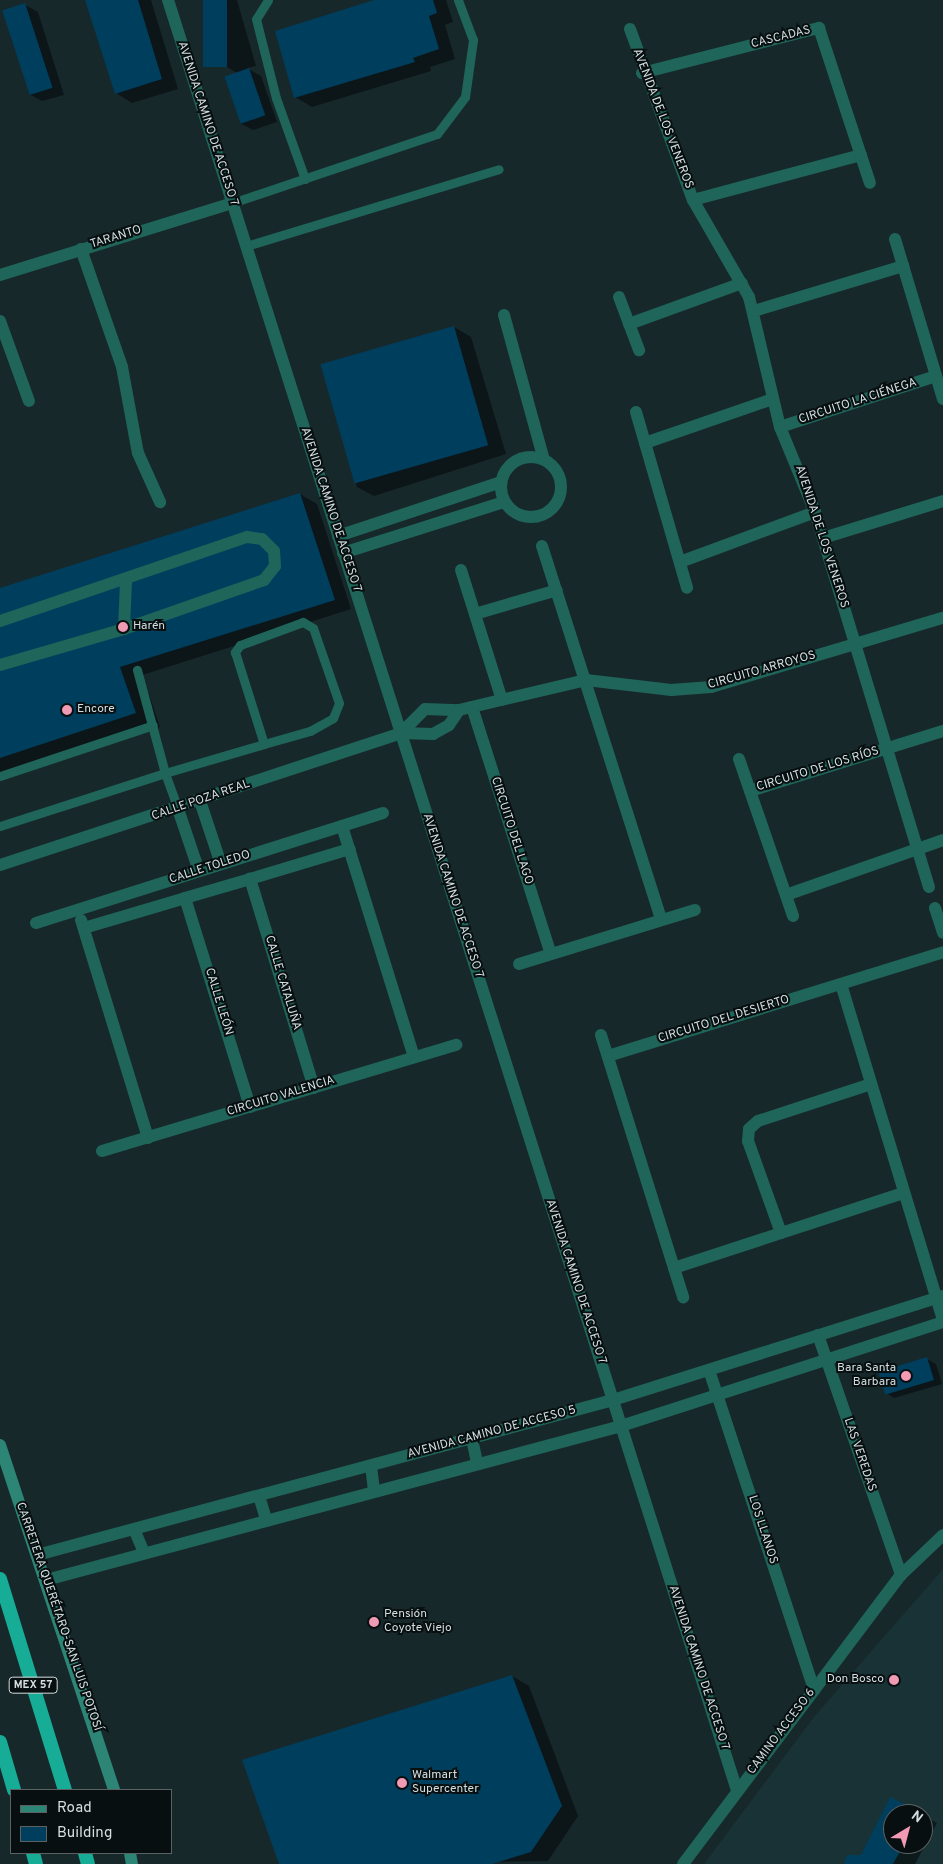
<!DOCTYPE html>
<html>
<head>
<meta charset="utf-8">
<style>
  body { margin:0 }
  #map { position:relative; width:943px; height:1864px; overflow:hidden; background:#17282b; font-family:Overpass,sans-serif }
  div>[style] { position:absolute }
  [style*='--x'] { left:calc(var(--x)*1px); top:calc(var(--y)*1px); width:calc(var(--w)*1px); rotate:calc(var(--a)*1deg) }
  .built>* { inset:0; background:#183236 }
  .shadow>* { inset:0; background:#0007 }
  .building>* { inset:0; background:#003e5e; transform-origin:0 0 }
  .service>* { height:9px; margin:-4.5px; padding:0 4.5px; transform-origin:4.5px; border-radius:4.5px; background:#1f6559 }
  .pedestrian>* { height:12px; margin:-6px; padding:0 6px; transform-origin:6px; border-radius:6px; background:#1f6559 }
  .minor>* { height:12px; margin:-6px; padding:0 6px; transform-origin:6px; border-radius:6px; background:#1f6559 }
  .minor>.ring { margin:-6px; padding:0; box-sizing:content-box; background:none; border:12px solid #1f6559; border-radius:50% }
  .secondary>* { height:12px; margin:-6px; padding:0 6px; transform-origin:6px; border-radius:6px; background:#2d8576 }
  .trunk>* { height:14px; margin:-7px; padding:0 7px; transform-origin:7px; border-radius:7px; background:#16ac96 }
  .dots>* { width:14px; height:14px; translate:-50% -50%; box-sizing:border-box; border:2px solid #080f11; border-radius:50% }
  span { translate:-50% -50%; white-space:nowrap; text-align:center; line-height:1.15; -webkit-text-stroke:4px #080f11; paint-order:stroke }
  .shield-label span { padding:1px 4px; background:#080f11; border:1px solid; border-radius:4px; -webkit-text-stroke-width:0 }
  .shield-label { font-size:11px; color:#d4dfe1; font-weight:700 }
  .street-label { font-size:12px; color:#d4dfe1 }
  .poi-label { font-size:12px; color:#d4dfe1 }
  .left { translate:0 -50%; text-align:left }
  .right { translate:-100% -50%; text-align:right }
  .legend { position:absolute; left:10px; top:1789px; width:162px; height:65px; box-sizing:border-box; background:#080f11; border:1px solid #5a6264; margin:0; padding:6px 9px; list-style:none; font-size:15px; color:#d4dfe1 }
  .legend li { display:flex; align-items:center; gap:10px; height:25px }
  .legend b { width:25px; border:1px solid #5a6264 }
  .north { position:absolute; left:883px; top:1804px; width:50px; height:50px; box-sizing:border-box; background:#080f11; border:1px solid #5a6264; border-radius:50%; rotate:37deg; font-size:14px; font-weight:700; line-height:20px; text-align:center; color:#d4dfe1 }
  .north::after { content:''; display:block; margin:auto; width:18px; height:22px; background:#f19ab4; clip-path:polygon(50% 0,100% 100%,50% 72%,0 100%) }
</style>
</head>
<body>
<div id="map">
  <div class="built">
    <div style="clip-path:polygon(evenodd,943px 1569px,943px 1864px,704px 1864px,814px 1717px,943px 1569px,893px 1814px,923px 1814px,923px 1844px,893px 1844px,893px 1814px)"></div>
  </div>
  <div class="shadow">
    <div style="clip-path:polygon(86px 0,151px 0,178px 89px,132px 103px,116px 93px)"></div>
    <div style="clip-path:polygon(204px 0,237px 0,256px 66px,247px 68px,261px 76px,277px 122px,253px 130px,240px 123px,237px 73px,222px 64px)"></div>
    <div style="clip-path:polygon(379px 0,446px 0,453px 22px,445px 25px,455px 59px,430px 67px,431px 71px,312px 107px,295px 97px)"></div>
    <div style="clip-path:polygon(25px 5px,38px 12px,64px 95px,42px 101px,29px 94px)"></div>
    <div style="clip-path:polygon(454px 327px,471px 337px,506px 454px,374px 496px,357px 487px,323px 369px)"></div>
    <div style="clip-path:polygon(300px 494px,317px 504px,351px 609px,136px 677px,145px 682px,160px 727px,0 780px,0 589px)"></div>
    <div style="clip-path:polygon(927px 1359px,936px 1364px,942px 1384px,894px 1398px,886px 1393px)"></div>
    <div style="clip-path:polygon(512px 1676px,529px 1686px,578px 1816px,548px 1861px,280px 1864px)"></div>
    <div style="clip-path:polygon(890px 1798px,921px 1814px,893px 1814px,893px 1844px,923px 1844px,923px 1815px,937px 1823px,915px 1864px,847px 1864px,861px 1856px)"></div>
  </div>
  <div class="building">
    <div style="clip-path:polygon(85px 0,138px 0,162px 79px,115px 94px)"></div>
    <div style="left:203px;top:0;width:24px;height:67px"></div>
    <div style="clip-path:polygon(374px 0,433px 0,437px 13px,429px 16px,439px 49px,413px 58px,415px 62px,294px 98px,275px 31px)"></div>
    <div style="left:25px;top:3px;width:89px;height:24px;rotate:72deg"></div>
    <div style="left:249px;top:68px;width:50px;height:26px;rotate:71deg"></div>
    <div style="left:454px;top:326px;width:124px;height:139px;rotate:74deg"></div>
    <div style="clip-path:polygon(300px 493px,335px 600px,120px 667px,136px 713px,0 758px,0 588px)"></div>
    <div style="left:927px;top:1357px;width:24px;height:51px;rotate:73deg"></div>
    <div style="clip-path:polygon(512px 1675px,562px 1806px,531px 1852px,492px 1864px,279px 1864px,242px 1760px)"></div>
    <div style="clip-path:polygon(890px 1797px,921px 1812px,893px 1814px,893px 1844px,904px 1844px,893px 1864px,844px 1864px,847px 1855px,861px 1855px)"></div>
  </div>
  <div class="service">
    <div style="--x:268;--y:0;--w:22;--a:122"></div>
    <div style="--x:256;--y:19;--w:81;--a:75.8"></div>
    <div style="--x:276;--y:98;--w:86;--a:70.3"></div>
    <div style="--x:232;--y:203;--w:216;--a:-18.6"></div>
    <div style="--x:437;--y:134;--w:46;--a:-52.9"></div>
    <div style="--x:465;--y:97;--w:58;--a:-82"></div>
    <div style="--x:473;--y:40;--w:43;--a:-110.6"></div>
    <div style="--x:246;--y:246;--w:264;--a:-16.9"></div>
    <div style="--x:0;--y:776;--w:161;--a:-18.4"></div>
    <div style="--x:178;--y:809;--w:38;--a:-110"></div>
    <div style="--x:165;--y:773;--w:103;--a:-16.3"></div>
    <div style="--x:264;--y:744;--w:48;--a:-15.8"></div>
    <div style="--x:310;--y:731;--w:26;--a:-29"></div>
    <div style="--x:333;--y:718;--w:16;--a:-68"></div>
    <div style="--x:339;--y:703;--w:79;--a:-109.1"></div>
    <div style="--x:313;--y:628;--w:12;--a:-149"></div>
    <div style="--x:303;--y:622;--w:67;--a:159.9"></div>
    <div style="--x:240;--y:645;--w:9;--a:126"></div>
    <div style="--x:235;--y:652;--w:96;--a:72.5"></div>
    <div style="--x:0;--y:826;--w:173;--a:-17.8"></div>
    <div style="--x:165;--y:773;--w:107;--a:-105.2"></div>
  </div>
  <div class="pedestrian">
    <div style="--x:185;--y:898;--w:68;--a:-16.3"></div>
  </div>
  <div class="minor">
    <div style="--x:168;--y:0;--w:1879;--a:72.37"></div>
    <div style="--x:630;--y:29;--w:182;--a:69.8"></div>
    <div style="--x:693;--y:200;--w:112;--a:60"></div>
    <div style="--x:749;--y:297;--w:134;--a:76.6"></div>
    <div style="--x:780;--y:427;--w:92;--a:67.6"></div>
    <div style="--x:815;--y:512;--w:392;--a:73.1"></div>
    <div style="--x:642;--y:73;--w:183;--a:-14.3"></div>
    <div style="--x:819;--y:28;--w:163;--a:71.8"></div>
    <div style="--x:693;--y:200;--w:174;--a:-15"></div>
    <div style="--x:895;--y:239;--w:167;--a:73.3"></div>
    <div style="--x:81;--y:249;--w:125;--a:70.8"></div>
    <div style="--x:122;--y:367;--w:87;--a:79.5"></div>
    <div style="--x:138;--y:453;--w:54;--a:65.8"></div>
    <div style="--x:0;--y:275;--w:243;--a:-17.2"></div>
    <div style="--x:619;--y:297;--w:57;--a:69.3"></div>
    <div style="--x:754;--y:311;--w:156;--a:-16.8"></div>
    <div style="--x:504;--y:315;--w:150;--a:74.6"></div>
    <div style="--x:0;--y:321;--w:85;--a:70.1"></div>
    <div style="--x:629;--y:324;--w:120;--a:-19.9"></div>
    <div style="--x:636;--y:412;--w:183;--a:73.8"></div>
    <div style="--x:780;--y:427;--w:164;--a:-18.1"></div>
    <div style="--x:645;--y:443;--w:135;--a:-19"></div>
    <div class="ring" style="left:501px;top:457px;width:48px;height:48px"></div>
    <div style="--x:338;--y:536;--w:172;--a:-18.3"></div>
    <div style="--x:823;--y:538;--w:126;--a:-17.1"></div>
    <div style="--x:542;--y:546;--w:392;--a:72.3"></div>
    <div style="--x:343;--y:553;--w:169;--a:-17.6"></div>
    <div style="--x:680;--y:562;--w:144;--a:-20.3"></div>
    <div style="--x:461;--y:570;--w:136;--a:72.5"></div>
    <div style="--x:475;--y:614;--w:85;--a:-16.3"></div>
    <div style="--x:0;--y:621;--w:261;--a:-18.8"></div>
    <div style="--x:247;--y:537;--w:15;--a:8"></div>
    <div style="--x:262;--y:539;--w:17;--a:45"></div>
    <div style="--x:274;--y:551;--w:15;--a:86"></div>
    <div style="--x:275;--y:566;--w:18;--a:128"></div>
    <div style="--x:264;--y:580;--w:148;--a:160.7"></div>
    <div style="--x:124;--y:629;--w:129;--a:163.8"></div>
    <div style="--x:124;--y:629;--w:47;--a:-87.6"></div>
    <div style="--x:472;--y:707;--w:259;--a:72.3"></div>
    <div style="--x:401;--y:733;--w:34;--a:-45"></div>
    <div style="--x:425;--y:709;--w:34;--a:2"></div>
    <div style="--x:459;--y:710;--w:130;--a:-13.3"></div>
    <div style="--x:586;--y:680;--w:86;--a:6.7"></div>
    <div style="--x:671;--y:690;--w:40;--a:-4.3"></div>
    <div style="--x:711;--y:687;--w:242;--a:-16.6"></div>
    <div style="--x:739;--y:759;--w:166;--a:71"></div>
    <div style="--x:750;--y:791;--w:202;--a:-17.3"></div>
    <div style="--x:200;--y:801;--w:66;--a:71.6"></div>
    <div style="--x:178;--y:809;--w:65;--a:71.3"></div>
    <div style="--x:342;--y:826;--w:242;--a:72.7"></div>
    <div style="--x:0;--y:865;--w:422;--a:-18.2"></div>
    <div style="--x:401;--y:733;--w:32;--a:2"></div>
    <div style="--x:433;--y:734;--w:18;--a:-29"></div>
    <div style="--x:449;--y:725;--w:18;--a:-56"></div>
    <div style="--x:786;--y:895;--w:166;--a:-19.3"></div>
    <div style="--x:935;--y:908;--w:26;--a:72"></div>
    <div style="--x:81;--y:920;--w:228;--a:72.9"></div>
    <div style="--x:36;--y:923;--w:364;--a:-17.6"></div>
    <div style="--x:84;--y:928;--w:105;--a:-16.5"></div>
    <div style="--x:185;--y:898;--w:219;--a:72.7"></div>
    <div style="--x:519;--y:964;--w:184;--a:-17.1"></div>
    <div style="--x:841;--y:984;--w:350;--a:73.1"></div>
    <div style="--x:601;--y:1035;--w:275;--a:72.6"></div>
    <div style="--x:608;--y:1056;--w:351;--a:-17.2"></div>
    <div style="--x:314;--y:1088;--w:219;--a:-107"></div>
    <div style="--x:250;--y:879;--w:104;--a:-16.7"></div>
    <div style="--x:102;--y:1151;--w:370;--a:-16.7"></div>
    <div style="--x:781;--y:1233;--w:98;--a:-109.7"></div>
    <div style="--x:748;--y:1141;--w:12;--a:-85"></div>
    <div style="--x:749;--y:1129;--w:12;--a:-42"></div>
    <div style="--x:758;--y:1121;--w:119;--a:-18.1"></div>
    <div style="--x:674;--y:1268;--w:242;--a:-18.1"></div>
    <div style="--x:818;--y:1335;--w:254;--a:70.9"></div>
    <div style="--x:709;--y:1370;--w:337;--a:71.8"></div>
    <div style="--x:472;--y:1439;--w:25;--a:78"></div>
    <div style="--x:371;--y:1466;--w:25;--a:83"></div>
    <div style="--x:259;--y:1496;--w:24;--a:73"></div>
    <div style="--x:134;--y:1529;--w:25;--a:67"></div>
    <div style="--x:37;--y:1555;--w:596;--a:-15.06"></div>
    <div style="--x:613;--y:1400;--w:346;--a:-17.5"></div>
    <div style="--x:46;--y:1580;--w:595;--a:-14.99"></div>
    <div style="--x:621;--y:1426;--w:338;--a:-17.9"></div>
    <div style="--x:683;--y:1864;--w:362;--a:-53"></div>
    <div style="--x:901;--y:1575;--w:58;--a:-43.6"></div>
  </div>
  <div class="secondary">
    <div style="--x:0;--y:1445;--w:363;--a:71.7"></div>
    <div style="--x:130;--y:1853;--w:11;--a:80"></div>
  </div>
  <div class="trunk">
    <div style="--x:0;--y:1579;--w:221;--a:72.9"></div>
    <div style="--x:0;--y:1742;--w:50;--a:73.7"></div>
    <div style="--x:33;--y:1853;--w:11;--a:75"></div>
    <div style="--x:85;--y:1853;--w:11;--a:75"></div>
  </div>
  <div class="dots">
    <div style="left:123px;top:627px;background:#f19ab4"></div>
    <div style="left:67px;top:710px;background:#f19ab4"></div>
    <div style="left:906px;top:1376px;background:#f19ab4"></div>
    <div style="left:374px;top:1622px;background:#f19ab4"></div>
    <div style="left:894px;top:1680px;background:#f19ab4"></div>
    <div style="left:402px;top:1783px;background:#f19ab4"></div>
  </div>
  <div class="shield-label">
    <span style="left:33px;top:1685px">MEX 57</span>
  </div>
  <div class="street-label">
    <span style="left:781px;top:38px;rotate:-14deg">CASCADAS</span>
    <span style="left:662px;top:119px;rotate:69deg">AVENIDA DE LOS VENEROS</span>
    <span style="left:207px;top:124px;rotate:72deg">AVENIDA CAMINO DE ACCESO 7</span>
    <span style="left:116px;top:238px;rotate:-17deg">TARANTO</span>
    <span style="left:858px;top:402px;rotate:-18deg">CIRCUITO LA CIÉNEGA</span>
    <span style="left:330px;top:510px;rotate:72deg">AVENIDA CAMINO DE ACCESO 7</span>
    <span style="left:821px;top:537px;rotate:72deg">AVENIDA DE LOS VENEROS</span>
    <span style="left:762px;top:671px;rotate:-16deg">CIRCUITO ARROYOS</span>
    <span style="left:818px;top:770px;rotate:-17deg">CIRCUITO DE LOS RÍOS</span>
    <span style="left:201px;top:801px;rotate:-19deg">CALLE POZA REAL</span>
    <span style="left:511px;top:831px;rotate:72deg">CIRCUITO DEL LAGO</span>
    <span style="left:210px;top:868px;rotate:-18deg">CALLE TOLEDO</span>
    <span style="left:452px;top:896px;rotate:72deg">AVENIDA CAMINO DE ACCESO 7</span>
    <span style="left:282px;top:983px;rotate:73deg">CALLE CATALUÑA</span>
    <span style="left:218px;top:1002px;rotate:73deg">CALLE LEÓN</span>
    <span style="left:724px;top:1020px;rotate:-17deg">CIRCUITO DEL DESIERTO</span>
    <span style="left:281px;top:1097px;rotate:-17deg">CIRCUITO VALENCIA</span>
    <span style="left:575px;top:1282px;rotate:72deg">AVENIDA CAMINO DE ACCESO 7</span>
    <span style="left:492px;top:1433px;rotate:-15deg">AVENIDA CAMINO DE ACCESO 5</span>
    <span style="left:859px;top:1455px;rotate:71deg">LAS VEREDAS</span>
    <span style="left:762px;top:1530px;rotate:72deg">LOS LLANOS</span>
    <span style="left:58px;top:1617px;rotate:71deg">CARRETERA QUERÉTARO-SAN LUIS POTOSÍ</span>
    <span style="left:698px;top:1668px;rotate:72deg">AVENIDA CAMINO DE ACCESO 7</span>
    <span style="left:782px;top:1732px;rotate:-53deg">CAMINO ACCESO 6</span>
  </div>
  <div class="poi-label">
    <span class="left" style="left:133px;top:627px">Harén</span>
    <span class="left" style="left:77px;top:710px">Encore</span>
    <span class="right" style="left:896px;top:1376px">Bara Santa<br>Barbara</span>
    <span class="left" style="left:384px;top:1622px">Pensión<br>Coyote Viejo</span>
    <span class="right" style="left:884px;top:1680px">Don Bosco</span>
    <span class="left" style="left:412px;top:1783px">Walmart<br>Supercenter</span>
  </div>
  <ul class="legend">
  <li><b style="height:6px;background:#2d8576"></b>Road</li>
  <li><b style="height:14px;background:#003e5e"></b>Building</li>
  </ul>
  <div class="north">N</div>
</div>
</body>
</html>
